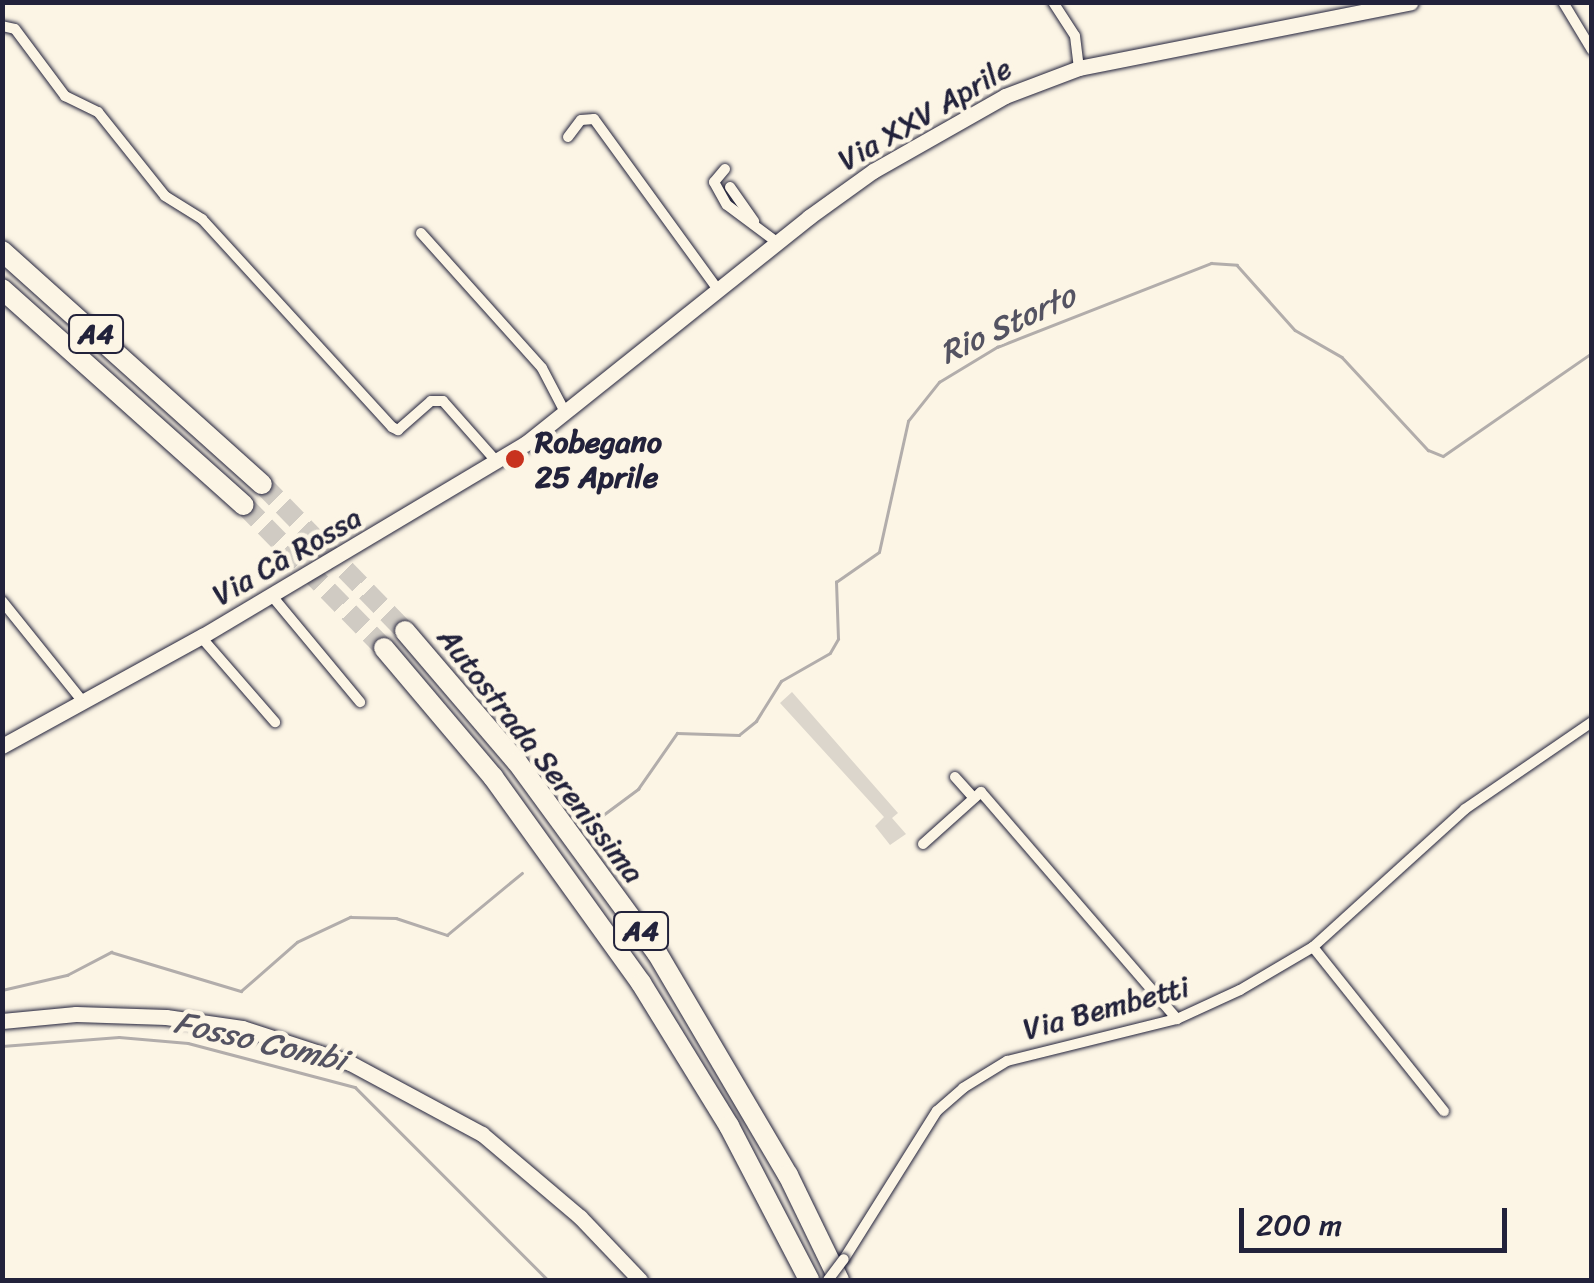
<!DOCTYPE html>
<html>
<head>
<meta charset="utf-8">
<style>
  body { margin:0 }
  #map { position:relative; width:1594px; height:1283px; overflow:hidden; background:#fcf5e5; font-family:Sriracha,sans-serif }
  div>[style] { position:absolute }
  [style*='--x'] { left:calc(var(--x)*1px); top:calc(var(--y)*1px); width:calc(var(--w)*1px); rotate:calc(var(--a)*1deg) }
  .green>* { inset:0; background:#dcd6cc }
  .stream>* { height:2.5px; margin:-1.25px; padding:0 1.25px; transform-origin:1.25px; border-radius:1.25px; background:#b2adab }
  .highway-tunnel>* { height:20px; margin-top:-10px; transform-origin:0; background:repeating-linear-gradient(90deg,#d0cbc3 0 20px,transparent 0 30px) }
  .roads { filter:drop-shadow(0 0 2px #22223b) drop-shadow(0 0 2px #22223b) }
  .street>* { height:10px; margin:-5px; padding:0 5px; transform-origin:5px; border-radius:5px; background:#fcf5e5 }
  .secondary>* { height:15px; margin:-7.5px; padding:0 7.5px; transform-origin:7.5px; border-radius:7.5px; background:#fcf5e5 }
  .highway>* { height:20px; margin:-10px; padding:0 10px; transform-origin:10px; border-radius:10px; background:#fcf5e5 }
  .bridges { filter:drop-shadow(0 0 2px #22223b) drop-shadow(0 0 2px #22223b) }
  .street-bridge>* { height:10px; margin:-5px; padding:0 5px; transform-origin:5px; border-radius:5px; background:#fcf5e5 }
  .dots>* { width:28px; height:28px; translate:-50% -50%; box-sizing:border-box; border:5px solid #fcf5e5; border-radius:50% }
  span { translate:-50% -50%; white-space:nowrap; text-align:center; line-height:1.15; -webkit-text-stroke:9px #fcf5e5; paint-order:stroke }
  .shield-label span { padding:2px 8px; background:#fcf5e5; border:2px solid; border-radius:8px; -webkit-text-stroke-width:0 }
  .shield-label { font-size:28px; color:#22223b; font-weight:700 }
  .street-label { font-size:30px; color:#22223b }
  .poi-label { font-size:30px; color:#22223b; font-weight:700 }
  .left { translate:0 -50%; text-align:left }
  .water-label { font-size:32px; color:#545362; font-style:italic }
  .frame { position:absolute; inset:0; border:5px solid #22223b; pointer-events:none }
  .scale { position:absolute; left:1239px; top:1208px; width:268px; height:45px; box-sizing:border-box; border:5px solid #22223b; border-top:0; padding-left:12px; font-size:30px; line-height:35px; white-space:nowrap; color:#22223b; -webkit-text-stroke:8px #fcf5e5; paint-order:stroke }
</style>
</head>
<body>
<div id="map">
  <div class="green">
    <div style="clip-path:polygon(792px 692px,898px 813px,892px 818px,906px 834px,890px 845px,875px 826px,884px 817px,780px 703px)"></div>
  </div>
  <div class="stream">
    <div style="--x:599;--y:818;--w:49;--a:-36.6"></div>
    <div style="--x:638;--y:789;--w:68;--a:-55.1"></div>
    <div style="--x:677;--y:733;--w:62;--a:1.8"></div>
    <div style="--x:739;--y:735;--w:22;--a:-39"></div>
    <div style="--x:756;--y:721;--w:47;--a:-58"></div>
    <div style="--x:781;--y:681;--w:56;--a:-29.7"></div>
    <div style="--x:830;--y:653;--w:16;--a:-60"></div>
    <div style="--x:838;--y:639;--w:57;--a:-92"></div>
    <div style="--x:836;--y:582;--w:52;--a:-34.9"></div>
    <div style="--x:879;--y:552;--w:134;--a:-77.5"></div>
    <div style="--x:908;--y:421;--w:50;--a:-51.5"></div>
    <div style="--x:939;--y:382;--w:68;--a:-31.1"></div>
    <div style="--x:997;--y:347;--w:230;--a:-21.4"></div>
    <div style="--x:1211;--y:263;--w:26;--a:4"></div>
    <div style="--x:1237;--y:265;--w:87;--a:48.3"></div>
    <div style="--x:1295;--y:330;--w:54;--a:29.9"></div>
    <div style="--x:1342;--y:357;--w:127;--a:47.2"></div>
    <div style="--x:1428;--y:450;--w:16;--a:22"></div>
    <div style="--x:1443;--y:456;--w:181;--a:-34.7"></div>
    <div style="--x:2;--y:990;--w:67;--a:-13"></div>
    <div style="--x:67;--y:975;--w:50;--a:-27.6"></div>
    <div style="--x:111;--y:952;--w:136;--a:16.7"></div>
    <div style="--x:241;--y:991;--w:74;--a:-41.2"></div>
    <div style="--x:297;--y:942;--w:59;--a:-25.3"></div>
    <div style="--x:350;--y:917;--w:46;--a:1.2"></div>
    <div style="--x:396;--y:918;--w:54;--a:18.4"></div>
    <div style="--x:447;--y:935;--w:97;--a:-39.6"></div>
    <div style="--x:2;--y:1046;--w:117;--a:-4.4"></div>
    <div style="--x:119;--y:1037;--w:69;--a:5"></div>
    <div style="--x:188;--y:1043;--w:173;--a:14.8"></div>
    <div style="--x:355;--y:1087;--w:273;--a:45"></div>
  </div>
  <div class="highway-tunnel">
    <div style="--x:262;--y:484;--w:205;--a:45.8"></div>
    <div style="--x:244;--y:505;--w:200;--a:45.6"></div>
  </div>
  <div class="roads">
    <div class="street">
      <div style="--x:1053;--y:2;--w:40;--a:57.1"></div>
      <div style="--x:1075;--y:36;--w:32;--a:83"></div>
      <div style="--x:1563;--y:2;--w:56;--a:58.9"></div>
      <div style="--x:2;--y:26;--w:13;--a:13"></div>
      <div style="--x:15;--y:29;--w:84;--a:53.3"></div>
      <div style="--x:65;--y:96;--w:37;--a:26"></div>
      <div style="--x:98;--y:112;--w:107;--a:51.4"></div>
      <div style="--x:165;--y:196;--w:44;--a:31.9"></div>
      <div style="--x:202;--y:219;--w:282;--a:47.6"></div>
      <div style="--x:392;--y:427;--w:7;--a:27"></div>
      <div style="--x:398;--y:430;--w:44;--a:-41.3"></div>
      <div style="--x:431;--y:401;--w:12;--a:0"></div>
      <div style="--x:443;--y:401;--w:80;--a:48.5"></div>
      <div style="--x:568;--y:137;--w:21;--a:-53"></div>
      <div style="--x:581;--y:120;--w:13;--a:-4"></div>
      <div style="--x:594;--y:119;--w:213;--a:54"></div>
      <div style="--x:725;--y:169;--w:17;--a:130"></div>
      <div style="--x:714;--y:182;--w:26;--a:61"></div>
      <div style="--x:727;--y:205;--w:64;--a:36.7"></div>
      <div style="--x:730;--y:187;--w:42;--a:54.8"></div>
      <div style="--x:421;--y:233;--w:181;--a:48.1"></div>
      <div style="--x:542;--y:368;--w:52;--a:62.4"></div>
      <div style="--x:272;--y:596;--w:138;--a:50.3"></div>
      <div style="--x:2;--y:601;--w:131;--a:51.2"></div>
      <div style="--x:201;--y:637;--w:113;--a:49"></div>
      <div style="--x:955;--y:777;--w:28;--a:48"></div>
      <div style="--x:923;--y:844;--w:78;--a:-41.9"></div>
      <div style="--x:981;--y:792;--w:300;--a:49.2"></div>
      <div style="--x:1313;--y:947;--w:210;--a:51.4"></div>
      <div style="--x:844;--y:1259;--w:175;--a:-57.9"></div>
      <div style="--x:937;--y:1111;--w:35;--a:-41"></div>
      <div style="--x:963;--y:1088;--w:52;--a:-31.5"></div>
      <div style="--x:1007;--y:1061;--w:175;--a:-13.9"></div>
      <div style="--x:1177;--y:1019;--w:69;--a:-24.7"></div>
      <div style="--x:1240;--y:990;--w:85;--a:-30.5"></div>
      <div style="--x:1313;--y:947;--w:205;--a:-42.2"></div>
      <div style="--x:1465;--y:809;--w:154;--a:-34.4"></div>
    </div>
    <div class="secondary">
      <div style="--x:2;--y:746;--w:230;--a:-28.8"></div>
      <div style="--x:204;--y:635;--w:374;--a:-30.8"></div>
      <div style="--x:525;--y:444;--w:364;--a:-38.6"></div>
      <div style="--x:809;--y:217;--w:79;--a:-35.7"></div>
      <div style="--x:873;--y:171;--w:152;--a:-29.6"></div>
      <div style="--x:1005;--y:96;--w:79;--a:-20.7"></div>
      <div style="--x:1079;--y:68;--w:338;--a:-11.2"></div>
      <div style="--x:2;--y:1021;--w:74;--a:-5.4"></div>
      <div style="--x:76;--y:1014;--w:90;--a:1.9"></div>
      <div style="--x:166;--y:1017;--w:77;--a:8.2"></div>
      <div style="--x:242;--y:1028;--w:114;--a:18"></div>
      <div style="--x:350;--y:1063;--w:150;--a:28.3"></div>
      <div style="--x:482;--y:1134;--w:128;--a:40.3"></div>
      <div style="--x:580;--y:1217;--w:87;--a:46.4"></div>
    </div>
    <div class="highway">
      <div style="--x:2;--y:251;--w:349;--a:41.9"></div>
      <div style="--x:2;--y:289;--w:324;--a:41.8"></div>
      <div style="--x:405;--y:631;--w:172;--a:49.5"></div>
      <div style="--x:517;--y:762;--w:237;--a:53.8"></div>
      <div style="--x:657;--y:953;--w:258;--a:59.5"></div>
      <div style="--x:788;--y:1175;--w:117;--a:64.1"></div>
      <div style="--x:384;--y:648;--w:169;--a:49.8"></div>
      <div style="--x:493;--y:777;--w:254;--a:54.3"></div>
      <div style="--x:641;--y:983;--w:168;--a:58.4"></div>
      <div style="--x:729;--y:1126;--w:174;--a:62.5"></div>
    </div>
  </div>
  <div class="bridges">
    <div class="street-bridge">
      <div style="--x:828;--y:1280;--w:26;--a:-53"></div>
    </div>
  </div>
  <div class="dots">
    <div style="left:515px;top:459px;background:#c8321e"></div>
  </div>
  <div class="shield-label">
    <span style="left:96px;top:334px">A4</span>
    <span style="left:641px;top:931px">A4</span>
  </div>
  <div class="street-label">
    <span style="left:925px;top:114px;rotate:-30deg">Via XXV Aprile</span>
    <span style="left:287px;top:556px;rotate:-30deg">Via Cà Rossa</span>
    <span style="left:541px;top:755px;rotate:52deg">Autostrada Serenissima</span>
    <span style="left:1106px;top:1008px;rotate:-15deg">Via Bembetti</span>
  </div>
  <div class="poi-label">
    <span class="left" style="left:535px;top:459px">Robegano<br>25 Aprile</span>
  </div>
  <div class="water-label">
    <span style="left:1008px;top:325px;rotate:-25deg">Rio Storto</span>
    <span style="left:260px;top:1042px;rotate:13deg">Fosso Combi</span>
  </div>
  <div class="frame"></div>
  <div class="scale">200 m</div>
</div>
</body>
</html>
